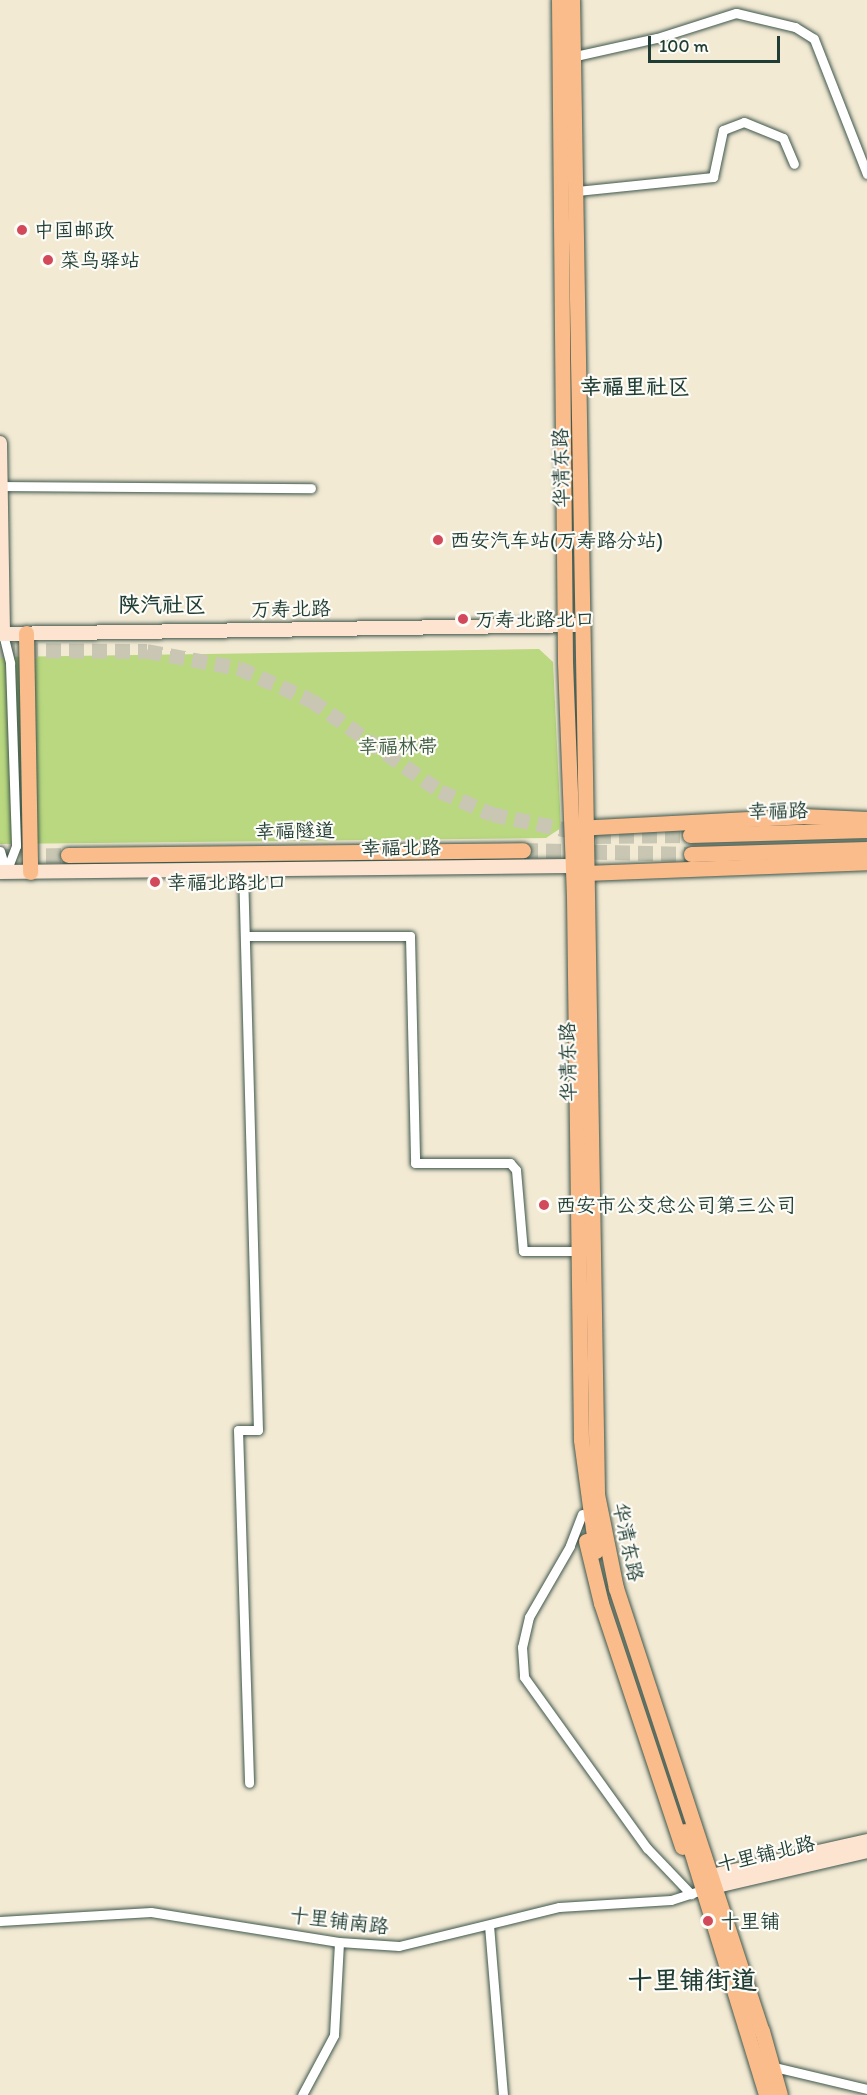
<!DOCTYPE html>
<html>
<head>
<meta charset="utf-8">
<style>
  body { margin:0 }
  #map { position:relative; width:867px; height:2095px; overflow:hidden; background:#f3ead4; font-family:Itim,"LXGW WenKai TC",sans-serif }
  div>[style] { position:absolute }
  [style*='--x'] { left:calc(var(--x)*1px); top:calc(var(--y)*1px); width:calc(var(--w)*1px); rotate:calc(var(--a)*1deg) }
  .green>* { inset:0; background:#b9d87f }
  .primary-tunnel>* { height:15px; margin-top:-7.5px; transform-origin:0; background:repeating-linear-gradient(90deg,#c9c7b4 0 15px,transparent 0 23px) }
  .roads { filter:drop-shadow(0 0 2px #3f574c) drop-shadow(0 0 2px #3f574c) }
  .street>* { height:9px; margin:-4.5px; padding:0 4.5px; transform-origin:4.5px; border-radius:4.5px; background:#fff }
  .secondary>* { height:14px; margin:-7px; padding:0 7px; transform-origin:7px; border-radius:7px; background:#fde4d1 }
  .primary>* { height:15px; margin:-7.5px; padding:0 7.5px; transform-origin:7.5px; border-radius:7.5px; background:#fabc8b }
  .dots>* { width:16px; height:16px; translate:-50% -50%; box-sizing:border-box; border:3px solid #fdfcf7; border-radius:50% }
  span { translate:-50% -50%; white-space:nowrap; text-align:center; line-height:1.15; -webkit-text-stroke:4.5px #fdfcf7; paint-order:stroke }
  .poi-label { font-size:20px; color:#1f3d34 }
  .left { translate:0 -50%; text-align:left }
  .street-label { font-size:20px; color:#1f3d34 }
  .park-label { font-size:20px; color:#3e5c43 }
  .quarter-label { font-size:22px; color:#1f3d34; font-weight:700 }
  .district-label { font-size:26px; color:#1f3d34; font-weight:700 }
  .scale { position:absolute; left:648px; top:36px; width:132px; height:27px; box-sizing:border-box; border:3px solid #1f3d34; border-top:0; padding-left:8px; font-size:18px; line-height:21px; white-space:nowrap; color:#1f3d34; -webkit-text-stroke:4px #fdfcf7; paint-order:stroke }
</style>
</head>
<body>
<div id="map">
  <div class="green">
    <div style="clip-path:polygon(539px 649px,553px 662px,561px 828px,546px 838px,0 844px,0 657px)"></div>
  </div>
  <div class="primary-tunnel">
    <div style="--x:0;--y:650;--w:147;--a:0.4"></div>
    <div style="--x:147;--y:651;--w:94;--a:10.5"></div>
    <div style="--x:239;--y:668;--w:79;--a:24"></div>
    <div style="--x:311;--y:700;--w:158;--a:35.2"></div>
    <div style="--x:440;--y:791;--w:57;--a:23.9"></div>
    <div style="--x:492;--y:814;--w:106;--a:11.9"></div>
    <div style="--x:596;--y:836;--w:94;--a:-0.6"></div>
    <div style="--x:523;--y:850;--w:168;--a:1.4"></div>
    <div style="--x:0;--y:856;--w:68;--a:-0.8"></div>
  </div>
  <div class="roads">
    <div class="street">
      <div style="--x:571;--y:57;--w:88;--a:-12.5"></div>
      <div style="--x:657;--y:38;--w:83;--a:-17.6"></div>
      <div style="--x:736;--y:13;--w:61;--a:13.3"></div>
      <div style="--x:795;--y:27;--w:22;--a:32"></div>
      <div style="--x:814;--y:39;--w:145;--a:68.6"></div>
      <div style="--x:577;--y:191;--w:137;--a:-5.9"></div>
      <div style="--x:713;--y:177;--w:48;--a:-78"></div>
      <div style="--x:723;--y:130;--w:22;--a:-21"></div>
      <div style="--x:744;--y:122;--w:42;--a:22.3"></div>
      <div style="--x:783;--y:138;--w:28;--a:67"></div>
      <div style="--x:1;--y:486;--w:310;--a:0.4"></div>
      <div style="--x:3;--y:634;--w:30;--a:76"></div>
      <div style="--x:10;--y:663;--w:183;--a:88.1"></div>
      <div style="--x:16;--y:846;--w:28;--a:111"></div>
      <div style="--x:0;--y:851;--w:22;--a:74"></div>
      <div style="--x:243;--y:869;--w:561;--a:88.47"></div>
      <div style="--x:258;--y:1430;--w:20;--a:180"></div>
      <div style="--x:238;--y:1430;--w:353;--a:88.2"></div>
      <div style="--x:246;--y:936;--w:164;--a:0"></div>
      <div style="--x:410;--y:936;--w:227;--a:88.7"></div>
      <div style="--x:415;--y:1163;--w:95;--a:0"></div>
      <div style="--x:510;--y:1163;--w:9;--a:49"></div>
      <div style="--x:516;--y:1170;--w:81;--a:85.1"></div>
      <div style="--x:523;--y:1251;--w:57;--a:0"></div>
      <div style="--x:582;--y:1514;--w:34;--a:111"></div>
      <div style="--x:570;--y:1546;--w:82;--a:120"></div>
      <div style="--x:529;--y:1617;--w:31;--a:103"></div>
      <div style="--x:522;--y:1647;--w:30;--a:86"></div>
      <div style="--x:524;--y:1677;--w:211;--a:54.3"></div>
      <div style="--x:647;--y:1848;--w:64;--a:46.3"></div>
      <div style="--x:0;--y:1921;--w:151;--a:-3.4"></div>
      <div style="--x:151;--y:1912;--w:190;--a:9.1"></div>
      <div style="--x:339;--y:1942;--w:60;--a:3.8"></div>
      <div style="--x:399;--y:1946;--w:165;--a:-13.7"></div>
      <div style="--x:559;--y:1907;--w:112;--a:-3.6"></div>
      <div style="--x:671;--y:1900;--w:35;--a:-18"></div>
      <div style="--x:489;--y:1925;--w:171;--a:85.3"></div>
      <div style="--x:774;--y:2067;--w:96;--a:13.3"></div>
      <div style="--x:302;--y:2095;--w:68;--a:-61.9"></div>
      <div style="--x:334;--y:2035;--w:93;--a:-86.9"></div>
    </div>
    <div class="secondary">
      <div style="--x:0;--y:443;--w:191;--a:89.1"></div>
      <div style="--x:0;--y:634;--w:583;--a:-0.88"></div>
      <div style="--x:0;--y:872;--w:570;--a:-0.6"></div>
      <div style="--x:570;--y:866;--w:13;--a:23"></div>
      <div style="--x:707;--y:1884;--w:9;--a:-63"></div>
      <div style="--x:711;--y:1876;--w:160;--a:-12.6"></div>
      <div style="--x:704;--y:1889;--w:167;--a:-13.1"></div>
    </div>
    <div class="primary">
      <div style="--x:559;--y:0;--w:662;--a:89.48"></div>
      <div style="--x:565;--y:662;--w:235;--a:87.8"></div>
      <div style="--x:574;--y:897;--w:543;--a:89.26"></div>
      <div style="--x:581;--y:1440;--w:112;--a:82.3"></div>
      <div style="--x:572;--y:0;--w:1494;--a:89.04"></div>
      <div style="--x:597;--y:1494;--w:96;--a:78.6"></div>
      <div style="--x:616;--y:1588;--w:466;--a:71.8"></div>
      <div style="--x:762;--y:2031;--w:66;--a:74.3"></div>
      <div style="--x:26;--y:633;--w:239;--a:89"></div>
      <div style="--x:576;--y:828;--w:226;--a:-3"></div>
      <div style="--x:802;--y:816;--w:65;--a:2.6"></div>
      <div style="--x:690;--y:835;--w:177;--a:-1.6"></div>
      <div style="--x:691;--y:854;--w:176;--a:-1.6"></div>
      <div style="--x:68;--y:855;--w:455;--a:-0.6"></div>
      <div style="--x:585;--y:873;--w:282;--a:-2.2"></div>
      <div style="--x:586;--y:1541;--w:64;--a:76.4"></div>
      <div style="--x:601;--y:1603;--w:257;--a:71.6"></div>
      <div style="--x:685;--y:1831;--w:276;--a:72.9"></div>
    </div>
  </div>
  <div class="dots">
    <div style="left:22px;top:230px;background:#d1495b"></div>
    <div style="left:48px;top:260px;background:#d1495b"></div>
    <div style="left:438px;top:540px;background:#d1495b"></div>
    <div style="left:463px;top:619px;background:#d1495b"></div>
    <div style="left:155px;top:882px;background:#d1495b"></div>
    <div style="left:544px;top:1205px;background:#d1495b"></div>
    <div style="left:708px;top:1921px;background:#d1495b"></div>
  </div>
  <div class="poi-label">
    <span class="left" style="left:34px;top:230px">中国邮政</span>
    <span class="left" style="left:60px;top:260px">菜鸟驿站</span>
    <span class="left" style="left:450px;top:540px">西安汽车站(万寿路分站)</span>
    <span class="left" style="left:475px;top:619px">万寿北路北口</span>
    <span class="left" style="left:167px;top:882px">幸福北路北口</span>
    <span class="left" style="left:556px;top:1205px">西安市公交总公司第三公司</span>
    <span class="left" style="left:720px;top:1921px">十里铺</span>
  </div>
  <div class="street-label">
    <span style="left:561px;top:468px;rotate:-91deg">华清东路</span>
    <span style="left:291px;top:609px;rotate:-1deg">万寿北路</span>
    <span style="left:778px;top:811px;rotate:-1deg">幸福路</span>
    <span style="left:295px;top:831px;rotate:-1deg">幸福隧道</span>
    <span style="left:401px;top:848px;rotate:-1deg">幸福北路</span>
    <span style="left:568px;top:1062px;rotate:-91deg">华清东路</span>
    <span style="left:628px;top:1542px;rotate:78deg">华清东路</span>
    <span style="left:766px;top:1854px;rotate:-13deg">十里铺北路</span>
    <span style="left:339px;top:1921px;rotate:7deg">十里铺南路</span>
  </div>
  <div class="park-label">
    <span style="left:398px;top:746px">幸福林带</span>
  </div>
  <div class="quarter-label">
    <span style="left:635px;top:387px">幸福里社区</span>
    <span style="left:162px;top:605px">陕汽社区</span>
  </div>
  <div class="district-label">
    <span style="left:692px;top:1981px">十里铺街道</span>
  </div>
  <div class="scale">100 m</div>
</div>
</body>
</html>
